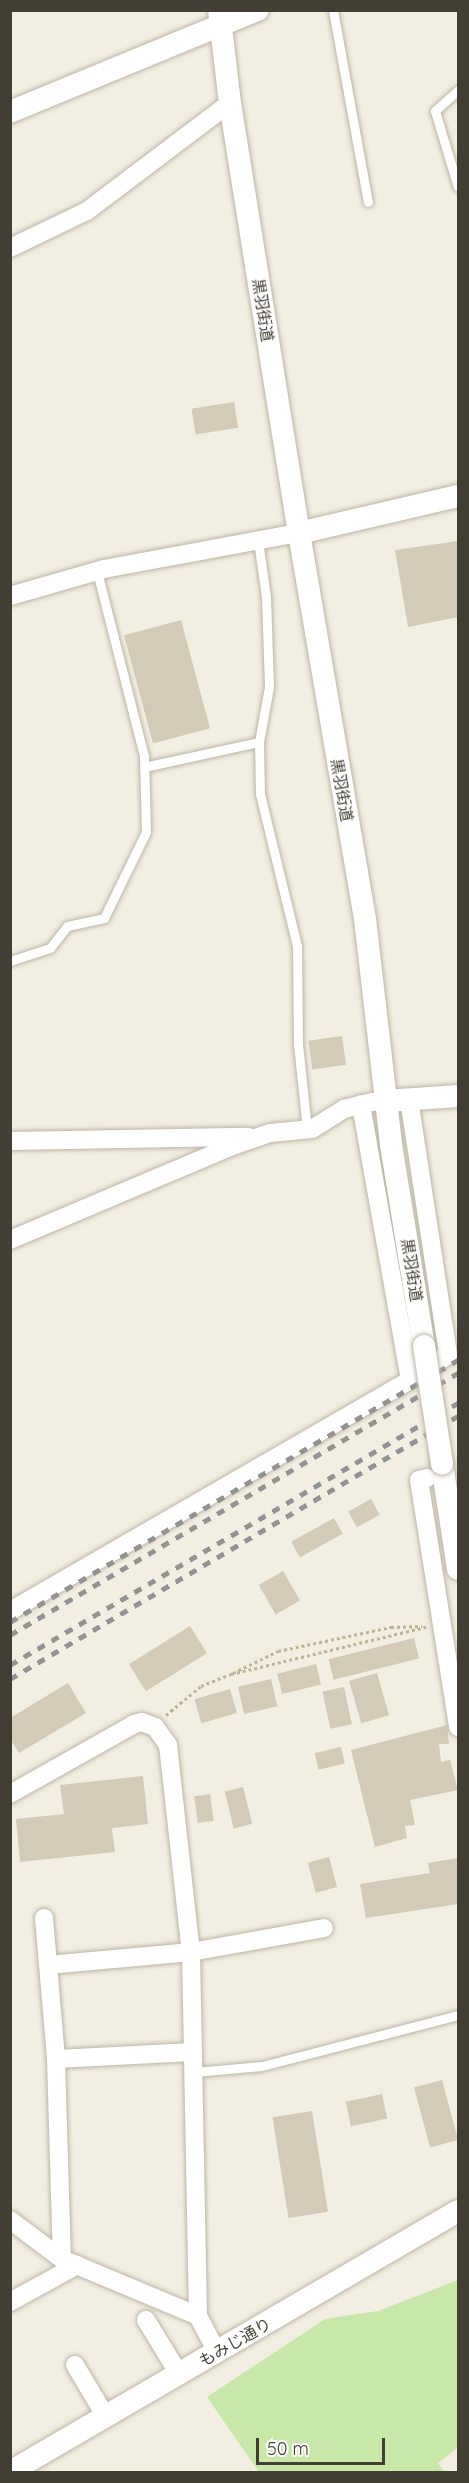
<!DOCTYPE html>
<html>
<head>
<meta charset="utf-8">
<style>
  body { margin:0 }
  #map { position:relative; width:469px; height:2483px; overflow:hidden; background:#f2eee2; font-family:Quicksand,"Noto Sans JP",sans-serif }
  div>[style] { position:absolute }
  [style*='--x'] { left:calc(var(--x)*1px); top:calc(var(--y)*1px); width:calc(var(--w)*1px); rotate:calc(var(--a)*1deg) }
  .green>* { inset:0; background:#c8e8a9 }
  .building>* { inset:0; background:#d3cab7; transform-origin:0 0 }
  .path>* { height:3px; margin-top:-1.5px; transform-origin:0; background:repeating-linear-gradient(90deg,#bfb395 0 3px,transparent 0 6px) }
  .roads { filter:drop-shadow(0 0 2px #bdb6a5) drop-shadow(0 0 2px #bdb6a5) }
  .service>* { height:9px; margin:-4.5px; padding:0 4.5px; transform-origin:4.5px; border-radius:4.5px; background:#fff }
  .minor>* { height:18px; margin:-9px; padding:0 9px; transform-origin:9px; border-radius:9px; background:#fff }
  .tertiary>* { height:22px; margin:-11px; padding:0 11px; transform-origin:11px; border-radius:11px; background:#fff }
  .rail>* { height:4.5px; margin-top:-2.25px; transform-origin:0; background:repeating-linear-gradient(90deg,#939393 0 8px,transparent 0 16px) }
  .bridges { filter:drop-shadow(0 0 2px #bdb6a5) drop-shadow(0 0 2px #bdb6a5) }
  .tertiary-bridge>* { height:22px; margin:-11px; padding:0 11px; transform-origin:11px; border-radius:11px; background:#fff }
  span { translate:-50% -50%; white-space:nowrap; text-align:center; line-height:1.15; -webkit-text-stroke:5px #fff; paint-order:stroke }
  .street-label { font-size:16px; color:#433e33 }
  .frame { position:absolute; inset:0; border:12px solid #433e33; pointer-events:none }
  .scale { position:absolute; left:256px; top:2438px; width:129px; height:27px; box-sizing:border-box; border:3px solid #433e33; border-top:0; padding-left:8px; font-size:18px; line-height:21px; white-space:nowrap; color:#433e33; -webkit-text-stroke:4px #fff; paint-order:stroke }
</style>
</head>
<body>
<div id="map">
  <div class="green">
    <div style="clip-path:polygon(458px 2280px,458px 2447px,438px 2463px,444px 2472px,259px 2472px,207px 2397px,325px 2319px,378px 2311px)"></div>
  </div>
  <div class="building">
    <div style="left:234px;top:402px;width:26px;height:43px;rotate:81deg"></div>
    <div style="clip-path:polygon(458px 541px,458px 617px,408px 627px,395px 550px)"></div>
    <div style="left:181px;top:620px;width:112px;height:59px;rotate:75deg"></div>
    <div style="left:342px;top:1036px;width:29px;height:34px;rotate:82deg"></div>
    <div style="left:371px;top:1499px;width:18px;height:26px;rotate:61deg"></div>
    <div style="left:334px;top:1518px;width:18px;height:49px;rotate:61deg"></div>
    <div style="left:283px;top:1571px;width:34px;height:28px;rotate:60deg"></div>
    <div style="left:190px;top:1626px;width:32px;height:72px;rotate:58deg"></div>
    <div style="left:414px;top:1638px;width:21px;height:88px;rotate:76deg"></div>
    <div style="left:316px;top:1664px;width:21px;height:40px;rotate:76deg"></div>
    <div style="left:377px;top:1673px;width:44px;height:29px;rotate:74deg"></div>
    <div style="left:271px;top:1679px;width:28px;height:34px;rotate:77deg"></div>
    <div style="clip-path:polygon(68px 1683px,86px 1713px,19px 1753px,10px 1739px,10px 1718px)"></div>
    <div style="left:344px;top:1687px;width:38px;height:22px;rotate:78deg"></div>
    <div style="left:230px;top:1689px;width:25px;height:37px;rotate:74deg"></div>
    <div style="clip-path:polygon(447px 1725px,449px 1744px,439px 1744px,441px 1762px,450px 1760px,458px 1790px,410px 1800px,415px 1825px,405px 1826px,407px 1838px,375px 1847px,351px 1750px)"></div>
    <div style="left:341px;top:1747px;width:17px;height:27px;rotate:77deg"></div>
    <div style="clip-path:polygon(143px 1776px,148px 1824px,112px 1828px,115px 1852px,20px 1862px,16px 1819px,64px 1814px,60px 1785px)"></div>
    <div style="left:243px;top:1787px;width:38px;height:19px;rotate:76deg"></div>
    <div style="left:210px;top:1794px;width:27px;height:16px;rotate:82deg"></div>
    <div style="left:329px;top:1857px;width:31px;height:22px;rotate:75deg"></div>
    <div style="clip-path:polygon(458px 1858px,458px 1904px,366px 1918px,360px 1884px,430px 1873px,428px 1863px)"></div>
    <div style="left:442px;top:2080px;width:62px;height:29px;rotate:75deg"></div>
    <div style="left:382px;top:2094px;width:25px;height:37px;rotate:78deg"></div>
    <div style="left:312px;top:2111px;width:102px;height:40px;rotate:81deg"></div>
  </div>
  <div class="path">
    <div style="--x:233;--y:1673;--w:50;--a:-26.1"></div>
    <div style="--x:278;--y:1651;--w:116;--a:-12"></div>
    <div style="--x:391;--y:1627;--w:31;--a:-2"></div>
    <div style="--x:166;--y:1715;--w:45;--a:-39.6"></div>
    <div style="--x:201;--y:1686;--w:32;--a:-22"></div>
    <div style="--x:231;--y:1674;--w:201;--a:-13.6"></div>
  </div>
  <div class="roads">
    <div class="service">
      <div style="--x:333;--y:10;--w:195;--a:79.7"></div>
      <div style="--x:458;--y:90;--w:31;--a:138"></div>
      <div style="--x:435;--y:111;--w:79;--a:73.2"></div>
      <div style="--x:259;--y:742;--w:52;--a:88.9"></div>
      <div style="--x:260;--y:794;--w:156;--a:76.3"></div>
      <div style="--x:297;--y:946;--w:98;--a:89.4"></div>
      <div style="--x:298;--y:1044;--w:86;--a:84"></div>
      <div style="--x:144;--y:767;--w:118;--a:-12.3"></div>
      <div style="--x:259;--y:742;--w:56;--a:-79.7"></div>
      <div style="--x:269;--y:687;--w:90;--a:-91.9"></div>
      <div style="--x:266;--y:597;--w:58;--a:-98"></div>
      <div style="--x:10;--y:961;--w:42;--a:-18"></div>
      <div style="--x:50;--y:948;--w:28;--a:-52"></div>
      <div style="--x:67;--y:926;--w:38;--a:-12"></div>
      <div style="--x:104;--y:918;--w:96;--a:-64"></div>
      <div style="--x:146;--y:832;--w:76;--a:-91.5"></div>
      <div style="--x:144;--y:756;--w:191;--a:-104.3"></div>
      <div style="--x:194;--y:2072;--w:68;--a:-5"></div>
      <div style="--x:262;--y:2066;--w:203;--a:-14.6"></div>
    </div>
    <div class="minor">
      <div style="--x:10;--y:248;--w:85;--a:-25.7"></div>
      <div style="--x:87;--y:211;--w:179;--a:-37.1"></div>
      <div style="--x:10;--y:596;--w:98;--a:-16"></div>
      <div style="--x:104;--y:569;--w:198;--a:-10.5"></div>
      <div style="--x:409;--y:1099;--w:259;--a:81.3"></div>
      <div style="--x:448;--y:1355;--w:36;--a:146"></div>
      <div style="--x:10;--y:1141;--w:238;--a:-1"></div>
      <div style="--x:10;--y:1240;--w:244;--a:-22.9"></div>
      <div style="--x:235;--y:1145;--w:37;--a:-19"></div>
      <div style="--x:270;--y:1133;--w:42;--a:-5.4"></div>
      <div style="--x:312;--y:1129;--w:38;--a:-32"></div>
      <div style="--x:344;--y:1109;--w:30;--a:-14"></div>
      <div style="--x:427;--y:1478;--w:8;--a:166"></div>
      <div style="--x:419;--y:1480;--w:250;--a:81"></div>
      <div style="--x:10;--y:1611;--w:462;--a:-30"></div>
      <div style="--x:410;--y:1380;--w:280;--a:-100.1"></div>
      <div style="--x:10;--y:1794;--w:142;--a:-29.4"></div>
      <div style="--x:134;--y:1724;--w:8;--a:-14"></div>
      <div style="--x:142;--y:1722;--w:14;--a:21"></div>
      <div style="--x:155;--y:1727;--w:22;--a:54"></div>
      <div style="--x:168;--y:1745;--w:208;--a:83.7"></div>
      <div style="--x:191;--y:1952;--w:364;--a:88.9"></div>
      <div style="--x:198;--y:2316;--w:41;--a:62.2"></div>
      <div style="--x:44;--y:1918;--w:142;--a:85.1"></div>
      <div style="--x:56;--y:2059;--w:200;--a:88.3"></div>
      <div style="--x:48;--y:1965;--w:144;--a:-5.2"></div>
      <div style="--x:191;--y:1952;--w:135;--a:-10.2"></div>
      <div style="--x:56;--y:2059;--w:137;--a:-2.9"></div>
      <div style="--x:10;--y:2220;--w:65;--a:36.9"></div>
      <div style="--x:62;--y:2259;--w:147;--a:22.7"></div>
      <div style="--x:10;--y:2302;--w:77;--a:-28.9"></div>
      <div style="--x:146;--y:2320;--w:63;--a:58.6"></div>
      <div style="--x:75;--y:2365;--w:61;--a:59.2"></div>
    </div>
    <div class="tertiary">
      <div style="--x:219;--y:10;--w:94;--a:83.3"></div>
      <div style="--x:230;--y:103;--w:436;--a:80.9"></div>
      <div style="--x:299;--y:533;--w:392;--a:80.3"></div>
      <div style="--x:365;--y:919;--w:227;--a:83.4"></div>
      <div style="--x:391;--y:1145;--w:204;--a:80.7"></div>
      <div style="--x:10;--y:112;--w:268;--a:-22.4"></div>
      <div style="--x:299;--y:533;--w:163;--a:-13.1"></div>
      <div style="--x:386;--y:1101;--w:72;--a:-4"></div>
      <div style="--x:442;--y:1464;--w:106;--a:81.3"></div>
      <div style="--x:10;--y:2472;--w:518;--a:-30.22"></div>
    </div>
  </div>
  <div class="rail">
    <div style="--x:10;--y:1622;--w:519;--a:-30.32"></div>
    <div style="--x:10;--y:1635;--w:519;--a:-30.32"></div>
    <div style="--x:10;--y:1665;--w:519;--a:-30.32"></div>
    <div style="--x:10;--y:1679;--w:519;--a:-30.42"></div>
  </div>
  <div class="bridges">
    <div class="tertiary-bridge">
      <div style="--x:424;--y:1346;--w:119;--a:81.3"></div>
    </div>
  </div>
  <div class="street-label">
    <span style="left:263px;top:310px;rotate:81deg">黒羽街道</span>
    <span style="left:342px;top:790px;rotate:80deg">黒羽街道</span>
    <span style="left:412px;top:1270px;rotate:81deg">黒羽街道</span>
    <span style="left:235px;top:2342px;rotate:-30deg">もみじ通り</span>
  </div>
  <div class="frame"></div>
  <div class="scale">50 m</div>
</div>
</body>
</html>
